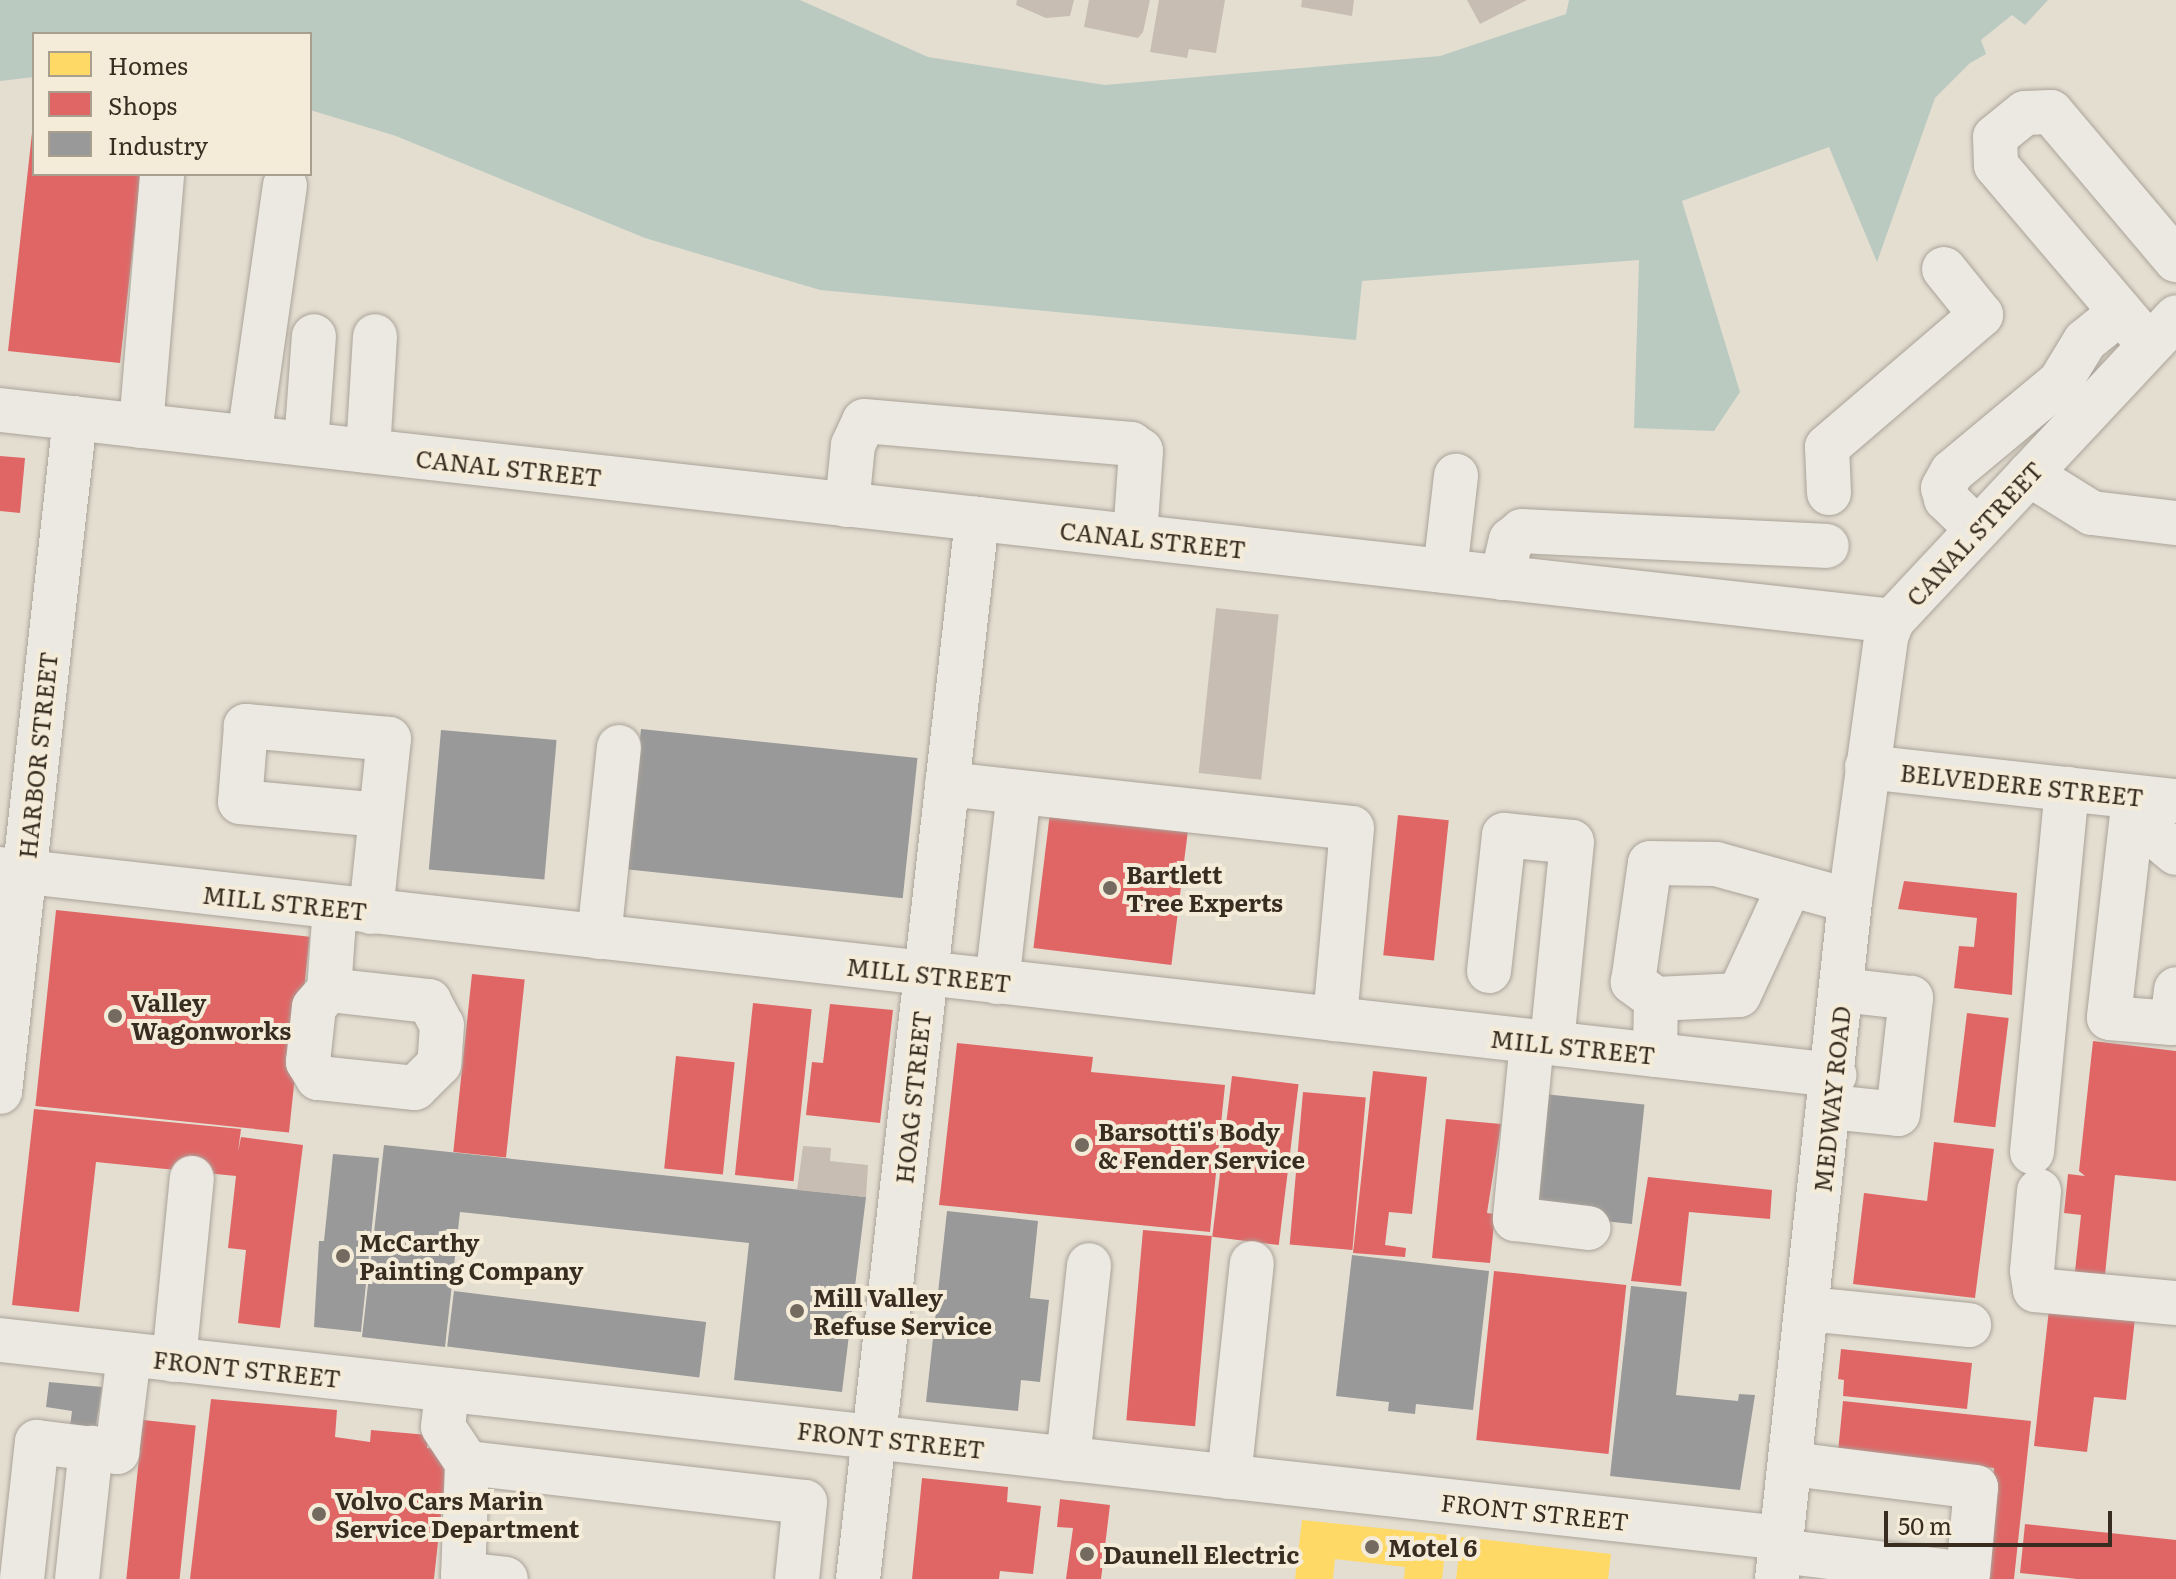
<!DOCTYPE html>
<html>
<head>
<meta charset="utf-8">
<style>
  body { margin:0 }
  #map { position:relative; width:2176px; height:1579px; overflow:hidden; background:#e4ded1; font-family:Literata,serif }
  div>[style] { position:absolute }
  [style*='--x'] { left:calc(var(--x)*1px); top:calc(var(--y)*1px); width:calc(var(--w)*1px); rotate:calc(var(--a)*1deg) }
  .water>* { inset:0; background:#bbcac1 }
  .homes>* { inset:0; background:#ffd966 }
  .shops>* { inset:0; background:#e06666; transform-origin:0 0 }
  .industry>* { inset:0; background:#999; transform-origin:0 0 }
  .building>* { inset:0; background:#c8bdb2; transform-origin:0 0 }
  .roads { filter:drop-shadow(0 0 2px #aaa399) drop-shadow(0 0 2px #aaa399) }
  .minor>* { height:44px; margin:-22px; padding:0 22px; transform-origin:22px; border-radius:22px; background:#ece9e2 }
  .dots>* { width:22px; height:22px; translate:-50% -50%; box-sizing:border-box; border:4px solid #f4ecd8; border-radius:50% }
  span { translate:-50% -50%; white-space:nowrap; text-align:center; line-height:1.15; -webkit-text-stroke:8px #f4ecd8; paint-order:stroke }
  .street-label { font-size:24px; color:#392c21 }
  .poi-label { font-size:24px; color:#392c21; font-weight:700 }
  .left { translate:0 -50%; text-align:left }
  .legend { position:absolute; left:32px; top:32px; width:280px; height:144px; box-sizing:border-box; background:#f4ecd8; border:2px solid #a99f8f; margin:0; padding:10px 14px; list-style:none; font-size:24px; color:#392c21 }
  .legend li { display:flex; align-items:center; gap:16px; height:40px }
  .legend b { width:40px; border:2px solid #a99f8f }
  .scale { position:absolute; left:1884px; top:1511px; width:228px; height:36px; box-sizing:border-box; border:4px solid #392c21; border-top:0; padding-left:10px; font-size:24px; line-height:28px; white-space:nowrap; color:#392c21; -webkit-text-stroke:6px #f4ecd8; paint-order:stroke }
</style>
</head>
<body>
<div id="map">
  <div class="water">
    <div style="clip-path:polygon(0 0,800px 0,928px 57px,1105px 85px,1440px 56px,1566px 14px,1569px 0,2048px 0,2025px 25px,2012px 15px,1981px 40px,1986px 54px,1970px 63px,1935px 98px,1877px 262px,1829px 147px,1682px 201px,1740px 392px,1714px 431px,1634px 428px,1639px 260px,1362px 281px,1356px 340px,820px 290px,645px 238px,396px 136px,310px 110px,310px 34px,34px 34px,34px 77px,0 81px)"></div>
  </div>
  <div class="homes">
    <div style="clip-path:polygon(1302px 1520px,1447px 1535px,1442px 1579px,1404px 1579px,1405px 1567px,1335px 1559px,1333px 1579px,1295px 1579px)"></div>
    <div style="clip-path:polygon(1461px 1537px,1611px 1554px,1608px 1579px,1456px 1579px)"></div>
  </div>
  <div class="shops">
    <div style="clip-path:polygon(32px 133px,34px 174px,141px 174px,120px 363px,8px 351px)"></div>
    <div style="clip-path:polygon(0 456px,25px 458px,20px 513px,0 511px)"></div>
    <div style="left:1050px;top:813px;width:139px;height:136px;rotate:7deg"></div>
    <div style="left:1398px;top:815px;width:51px;height:141px;rotate:6deg"></div>
    <div style="clip-path:polygon(1904px 881px,2017px 893px,2012px 995px,1954px 988px,1959px 946px,1974px 947px,1977px 918px,1898px 909px)"></div>
    <div style="left:56px;top:910px;width:255px;height:197px;rotate:6deg"></div>
    <div style="left:472px;top:974px;width:53px;height:179px;rotate:6deg"></div>
    <div style="left:753px;top:1003px;width:59px;height:173px;rotate:6deg"></div>
    <div style="clip-path:polygon(830px 1004px,893px 1010px,880px 1123px,806px 1115px,812px 1062px,823px 1063px)"></div>
    <div style="left:1967px;top:1013px;width:42px;height:110px;rotate:7deg"></div>
    <div style="clip-path:polygon(2093px 1041px,2176px 1051px,2176px 1181px,2115px 1175px,2104px 1285px,2074px 1281px,2081px 1215px,2064px 1213px,2068px 1174px,2085px 1176px,2079px 1171px)"></div>
    <div style="clip-path:polygon(957px 1043px,1093px 1057px,1091px 1072px,1225px 1085px,1210px 1232px,939px 1205px)"></div>
    <div style="left:676px;top:1056px;width:59px;height:113px;rotate:6deg"></div>
    <div style="clip-path:polygon(1373px 1071px,1427px 1077px,1412px 1214px,1389px 1212px,1385px 1245px,1406px 1248px,1405px 1257px,1353px 1253px)"></div>
    <div style="left:1232px;top:1076px;width:67px;height:162px;rotate:7deg"></div>
    <div style="left:1303px;top:1092px;width:63px;height:153px;rotate:5deg"></div>
    <div style="clip-path:polygon(34px 1109px,241px 1129px,238px 1152px,241px 1137px,303px 1145px,280px 1328px,238px 1323px,246px 1250px,228px 1248px,236px 1176px,96px 1162px,79px 1312px,12px 1305px)"></div>
    <div style="clip-path:polygon(1446px 1119px,1501px 1124px,1487px 1213px,1495px 1214px,1490px 1263px,1432px 1258px)"></div>
    <div style="clip-path:polygon(1934px 1142px,1994px 1149px,1975px 1298px,1853px 1284px,1864px 1193px,1927px 1201px)"></div>
    <div style="clip-path:polygon(1648px 1177px,1772px 1190px,1770px 1219px,1689px 1212px,1681px 1286px,1631px 1281px)"></div>
    <div style="left:1143px;top:1230px;width:69px;height:191px;rotate:5deg"></div>
    <div style="left:1494px;top:1271px;width:133px;height:170px;rotate:6deg"></div>
    <div style="clip-path:polygon(2049px 1309px,2135px 1318px,2126px 1400px,2094px 1397px,2087px 1452px,2034px 1446px)"></div>
    <div style="clip-path:polygon(1841px 1349px,1972px 1363px,1967px 1409px,1843px 1396px,1844px 1380px,1838px 1379px)"></div>
    <div style="clip-path:polygon(211px 1399px,337px 1410px,335px 1437px,370px 1442px,371px 1430px,428px 1435px,427px 1448px,448px 1450px,434px 1579px,190px 1579px)"></div>
    <div style="clip-path:polygon(1843px 1401px,2031px 1421px,2014px 1579px,1982px 1579px,1994px 1468px,1838px 1452px)"></div>
    <div style="left:143px;top:1420px;width:53px;height:160px;rotate:6deg"></div>
    <div style="clip-path:polygon(922px 1478px,1008px 1487px,1007px 1502px,1041px 1506px,1033px 1574px,1000px 1571px,999px 1579px,912px 1579px)"></div>
    <div style="clip-path:polygon(1060px 1499px,1110px 1505px,1101px 1579px,1066px 1579px,1073px 1528px,1057px 1527px)"></div>
    <div style="clip-path:polygon(2025px 1524px,2176px 1540px,2176px 1579px,2077px 1579px,2020px 1573px)"></div>
  </div>
  <div class="industry">
    <div style="left:641px;top:729px;width:278px;height:141px;rotate:6deg"></div>
    <div style="left:441px;top:730px;width:116px;height:140px;rotate:5deg"></div>
    <div style="left:1544px;top:1094px;width:101px;height:120px;rotate:6deg"></div>
    <div style="clip-path:polygon(384px 1145px,866px 1197px,842px 1392px,734px 1380px,749px 1243px,460px 1212px,445px 1347px,362px 1337px)"></div>
    <div style="clip-path:polygon(333px 1154px,379px 1158px,361px 1332px,314px 1327px,319px 1241px,324px 1241px)"></div>
    <div style="clip-path:polygon(947px 1211px,1038px 1221px,1030px 1298px,1049px 1300px,1040px 1382px,1021px 1380px,1018px 1411px,926px 1402px)"></div>
    <div style="clip-path:polygon(1352px 1255px,1489px 1271px,1473px 1410px,1416px 1404px,1415px 1414px,1388px 1411px,1389px 1402px,1336px 1396px)"></div>
    <div style="clip-path:polygon(1631px 1286px,1687px 1292px,1676px 1395px,1738px 1401px,1739px 1394px,1755px 1395px,1740px 1490px,1610px 1476px)"></div>
    <div style="left:454px;top:1291px;width:254px;height:56px;rotate:7deg"></div>
    <div style="clip-path:polygon(49px 1382px,102px 1387px,94px 1439px,69px 1435px,72px 1411px,46px 1407px)"></div>
  </div>
  <div class="building">
    <div style="clip-path:polygon(1017px 0,1074px 0,1070px 16px,1046px 18px,1016px 5px)"></div>
    <div style="clip-path:polygon(1089px 0,1150px 0,1143px 32px,1138px 38px,1084px 27px)"></div>
    <div style="clip-path:polygon(1159px 0,1225px 0,1216px 53px,1189px 49px,1187px 58px,1150px 52px)"></div>
    <div style="clip-path:polygon(1302px 0,1354px 0,1352px 16px,1301px 7px)"></div>
    <div style="clip-path:polygon(1467px 0,1527px 0,1480px 24px)"></div>
    <div style="left:1216px;top:608px;width:63px;height:166px;rotate:6deg"></div>
    <div style="clip-path:polygon(803px 1146px,831px 1148px,830px 1161px,868px 1165px,866px 1197px,797px 1190px)"></div>
  </div>
  <div class="roads">
    <div class="minor">
      <div style="--x:2149;--y:345;--w:236;--a:-130.4"></div>
      <div style="--x:1996;--y:165;--w:28;--a:-92"></div>
      <div style="--x:1995;--y:137;--w:38;--a:-39"></div>
      <div style="--x:2025;--y:113;--w:26;--a:-2"></div>
      <div style="--x:2051;--y:112;--w:194;--a:49.8"></div>
      <div style="--x:0;--y:410;--w:1904;--a:6.36"></div>
      <div style="--x:141;--y:426;--w:253;--a:-85.2"></div>
      <div style="--x:249;--y:438;--w:255;--a:-81.9"></div>
      <div style="--x:306;--y:444;--w:108;--a:-85.8"></div>
      <div style="--x:368;--y:451;--w:115;--a:-86.5"></div>
      <div style="--x:2029;--y:474;--w:74;--a:31.8"></div>
      <div style="--x:2092;--y:513;--w:85;--a:6.8"></div>
      <div style="--x:1829;--y:493;--w:46;--a:-92.5"></div>
      <div style="--x:1827;--y:447;--w:203;--a:-40.6"></div>
      <div style="--x:1981;--y:315;--w:59;--a:-128.8"></div>
      <div style="--x:847;--y:505;--w:60;--a:-84.3"></div>
      <div style="--x:853;--y:445;--w:26;--a:-65"></div>
      <div style="--x:864;--y:421;--w:268;--a:4.9"></div>
      <div style="--x:1131;--y:444;--w:12;--a:35"></div>
      <div style="--x:1141;--y:451;--w:86;--a:94"></div>
      <div style="--x:1977;--y:529;--w:43;--a:-135.9"></div>
      <div style="--x:1946;--y:499;--w:11;--a:-105"></div>
      <div style="--x:1943;--y:488;--w:18;--a:-61"></div>
      <div style="--x:1952;--y:472;--w:141;--a:-39.8"></div>
      <div style="--x:2060;--y:382;--w:48;--a:-58.6"></div>
      <div style="--x:2085;--y:341;--w:46;--a:-38.9"></div>
      <div style="--x:1445;--y:571;--w:96;--a:-83.4"></div>
      <div style="--x:1502;--y:578;--w:39;--a:-77"></div>
      <div style="--x:1511;--y:540;--w:14;--a:-39"></div>
      <div style="--x:1522;--y:531;--w:305;--a:2.8"></div>
      <div style="--x:1867;--y:767;--w:311;--a:6.3"></div>
      <div style="--x:947;--y:784;--w:407;--a:6.2"></div>
      <div style="--x:1352;--y:828;--w:192;--a:95.1"></div>
      <div style="--x:2134;--y:797;--w:222;--a:96.5"></div>
      <div style="--x:2109;--y:1018;--w:63;--a:4.5"></div>
      <div style="--x:2172;--y:1023;--w:34;--a:-83"></div>
      <div style="--x:2132;--y:816;--w:57;--a:40.1"></div>
      <div style="--x:0;--y:869;--w:1846;--a:6.41"></div>
      <div style="--x:371;--y:912;--w:174;--a:-84.1"></div>
      <div style="--x:389;--y:739;--w:144;--a:-174.8"></div>
      <div style="--x:246;--y:726;--w:76;--a:94.5"></div>
      <div style="--x:240;--y:802;--w:141;--a:5.3"></div>
      <div style="--x:599;--y:937;--w:191;--a:-84"></div>
      <div style="--x:1489;--y:971;--w:137;--a:-83.7"></div>
      <div style="--x:1504;--y:835;--w:68;--a:5.9"></div>
      <div style="--x:1572;--y:842;--w:202;--a:95.7"></div>
      <div style="--x:997;--y:982;--w:191;--a:-83.4"></div>
      <div style="--x:329;--y:990;--w:101;--a:6.3"></div>
      <div style="--x:429;--y:1001;--w:27;--a:62"></div>
      <div style="--x:442;--y:1025;--w:39;--a:94"></div>
      <div style="--x:439;--y:1064;--w:34;--a:135"></div>
      <div style="--x:415;--y:1088;--w:98;--a:-174.1"></div>
      <div style="--x:318;--y:1078;--w:19;--a:-122"></div>
      <div style="--x:308;--y:1062;--w:55;--a:-83.8"></div>
      <div style="--x:314;--y:1007;--w:23;--a:-49"></div>
      <div style="--x:329;--y:990;--w:83;--a:-85.9"></div>
      <div style="--x:1656;--y:999;--w:83;--a:-2.8"></div>
      <div style="--x:1739;--y:995;--w:119;--a:-65.2"></div>
      <div style="--x:1532;--y:1041;--w:179;--a:95.5"></div>
      <div style="--x:1515;--y:1219;--w:74;--a:7"></div>
      <div style="--x:1655;--y:1055;--w:56;--a:-89"></div>
      <div style="--x:1656;--y:999;--w:29;--a:-144"></div>
      <div style="--x:1633;--y:982;--w:120;--a:-81.9"></div>
      <div style="--x:1650;--y:863;--w:66;--a:0.9"></div>
      <div style="--x:1716;--y:864;--w:139;--a:15.4"></div>
      <div style="--x:0;--y:1092;--w:678;--a:-83.65"></div>
      <div style="--x:1830;--y:1107;--w:68;--a:5.9"></div>
      <div style="--x:1898;--y:1114;--w:117;--a:-83.6"></div>
      <div style="--x:1911;--y:998;--w:68;--a:-173.3"></div>
      <div style="--x:2032;--y:1152;--w:365;--a:-84.5"></div>
      <div style="--x:2039;--y:1191;--w:80;--a:95"></div>
      <div style="--x:2032;--y:1271;--w:19;--a:81"></div>
      <div style="--x:2035;--y:1290;--w:142;--a:5.3"></div>
      <div style="--x:1808;--y:1309;--w:162;--a:5.7"></div>
      <div style="--x:0;--y:1340;--w:1793;--a:6.34"></div>
      <div style="--x:174;--y:1360;--w:183;--a:-84.4"></div>
      <div style="--x:447;--y:1390;--w:37;--a:96"></div>
      <div style="--x:443;--y:1427;--w:43;--a:56.3"></div>
      <div style="--x:1068;--y:1459;--w:195;--a:-83.8"></div>
      <div style="--x:1229;--y:1477;--w:215;--a:-83.9"></div>
      <div style="--x:1780;--y:1551;--w:189;--a:7"></div>
      <div style="--x:1968;--y:1574;--w:87;--a:-84.7"></div>
      <div style="--x:1976;--y:1487;--w:186;--a:-172.9"></div>
      <div style="--x:463;--y:1574;--w:43;--a:6.6"></div>
      <div style="--x:22;--y:1579;--w:138;--a:-83.8"></div>
      <div style="--x:37;--y:1442;--w:81;--a:7.1"></div>
      <div style="--x:117;--y:1452;--w:98;--a:-82.9"></div>
      <div style="--x:77;--y:1579;--w:132;--a:-83.9"></div>
      <div style="--x:463;--y:1579;--w:116;--a:-88"></div>
      <div style="--x:467;--y:1463;--w:340;--a:6.6"></div>
      <div style="--x:805;--y:1502;--w:77;--a:95.9"></div>
      <div style="--x:858;--y:1579;--w:1067;--a:-83.59"></div>
      <div style="--x:1777;--y:1579;--w:682;--a:-83.85"></div>
      <div style="--x:1850;--y:901;--w:266;--a:-82.2"></div>
      <div style="--x:1886;--y:637;--w:17;--a:-69"></div>
      <div style="--x:1892;--y:621;--w:416;--a:-46.9"></div>
    </div>
  </div>
  <div class="dots">
    <div style="left:1110px;top:888px;background:#756a5f"></div>
    <div style="left:115px;top:1016px;background:#756a5f"></div>
    <div style="left:1082px;top:1145px;background:#756a5f"></div>
    <div style="left:343px;top:1256px;background:#756a5f"></div>
    <div style="left:797px;top:1311px;background:#756a5f"></div>
    <div style="left:319px;top:1514px;background:#756a5f"></div>
    <div style="left:1372px;top:1547px;background:#756a5f"></div>
    <div style="left:1087px;top:1554px;background:#756a5f"></div>
  </div>
  <div class="street-label">
    <span style="left:509px;top:467px;rotate:6deg">CANAL STREET</span>
    <span style="left:1974px;top:533px;rotate:-47deg">CANAL STREET</span>
    <span style="left:1153px;top:539px;rotate:6deg">CANAL STREET</span>
    <span style="left:37px;top:755px;rotate:-84deg">HARBOR STREET</span>
    <span style="left:2022px;top:784px;rotate:6deg">BELVEDERE STREET</span>
    <span style="left:285px;top:902px;rotate:6deg">MILL STREET</span>
    <span style="left:929px;top:974px;rotate:6deg">MILL STREET</span>
    <span style="left:1573px;top:1046px;rotate:6deg">MILL STREET</span>
    <span style="left:912px;top:1097px;rotate:-84deg">HOAG STREET</span>
    <span style="left:1831px;top:1099px;rotate:-84deg">MEDWAY ROAD</span>
    <span style="left:247px;top:1368px;rotate:6deg">FRONT STREET</span>
    <span style="left:891px;top:1439px;rotate:6deg">FRONT STREET</span>
    <span style="left:1535px;top:1511px;rotate:6deg">FRONT STREET</span>
  </div>
  <div class="poi-label">
    <span class="left" style="left:1126px;top:888px">Bartlett<br>Tree Experts</span>
    <span class="left" style="left:131px;top:1016px">Valley<br>Wagonworks</span>
    <span class="left" style="left:1098px;top:1145px">Barsotti's Body<br>&amp; Fender Service</span>
    <span class="left" style="left:359px;top:1256px">McCarthy<br>Painting Company</span>
    <span class="left" style="left:813px;top:1311px">Mill Valley<br>Refuse Service</span>
    <span class="left" style="left:335px;top:1514px">Volvo Cars Marin<br>Service Department</span>
    <span class="left" style="left:1388px;top:1547px">Motel 6</span>
    <span class="left" style="left:1103px;top:1554px">Daunell Electric</span>
  </div>
  <ul class="legend">
  <li><b style="height:22px;background:#ffd966"></b>Homes</li>
  <li><b style="height:22px;background:#e06666"></b>Shops</li>
  <li><b style="height:22px;background:#999"></b>Industry</li>
  </ul>
  <div class="scale">50 m</div>
</div>
</body>
</html>
